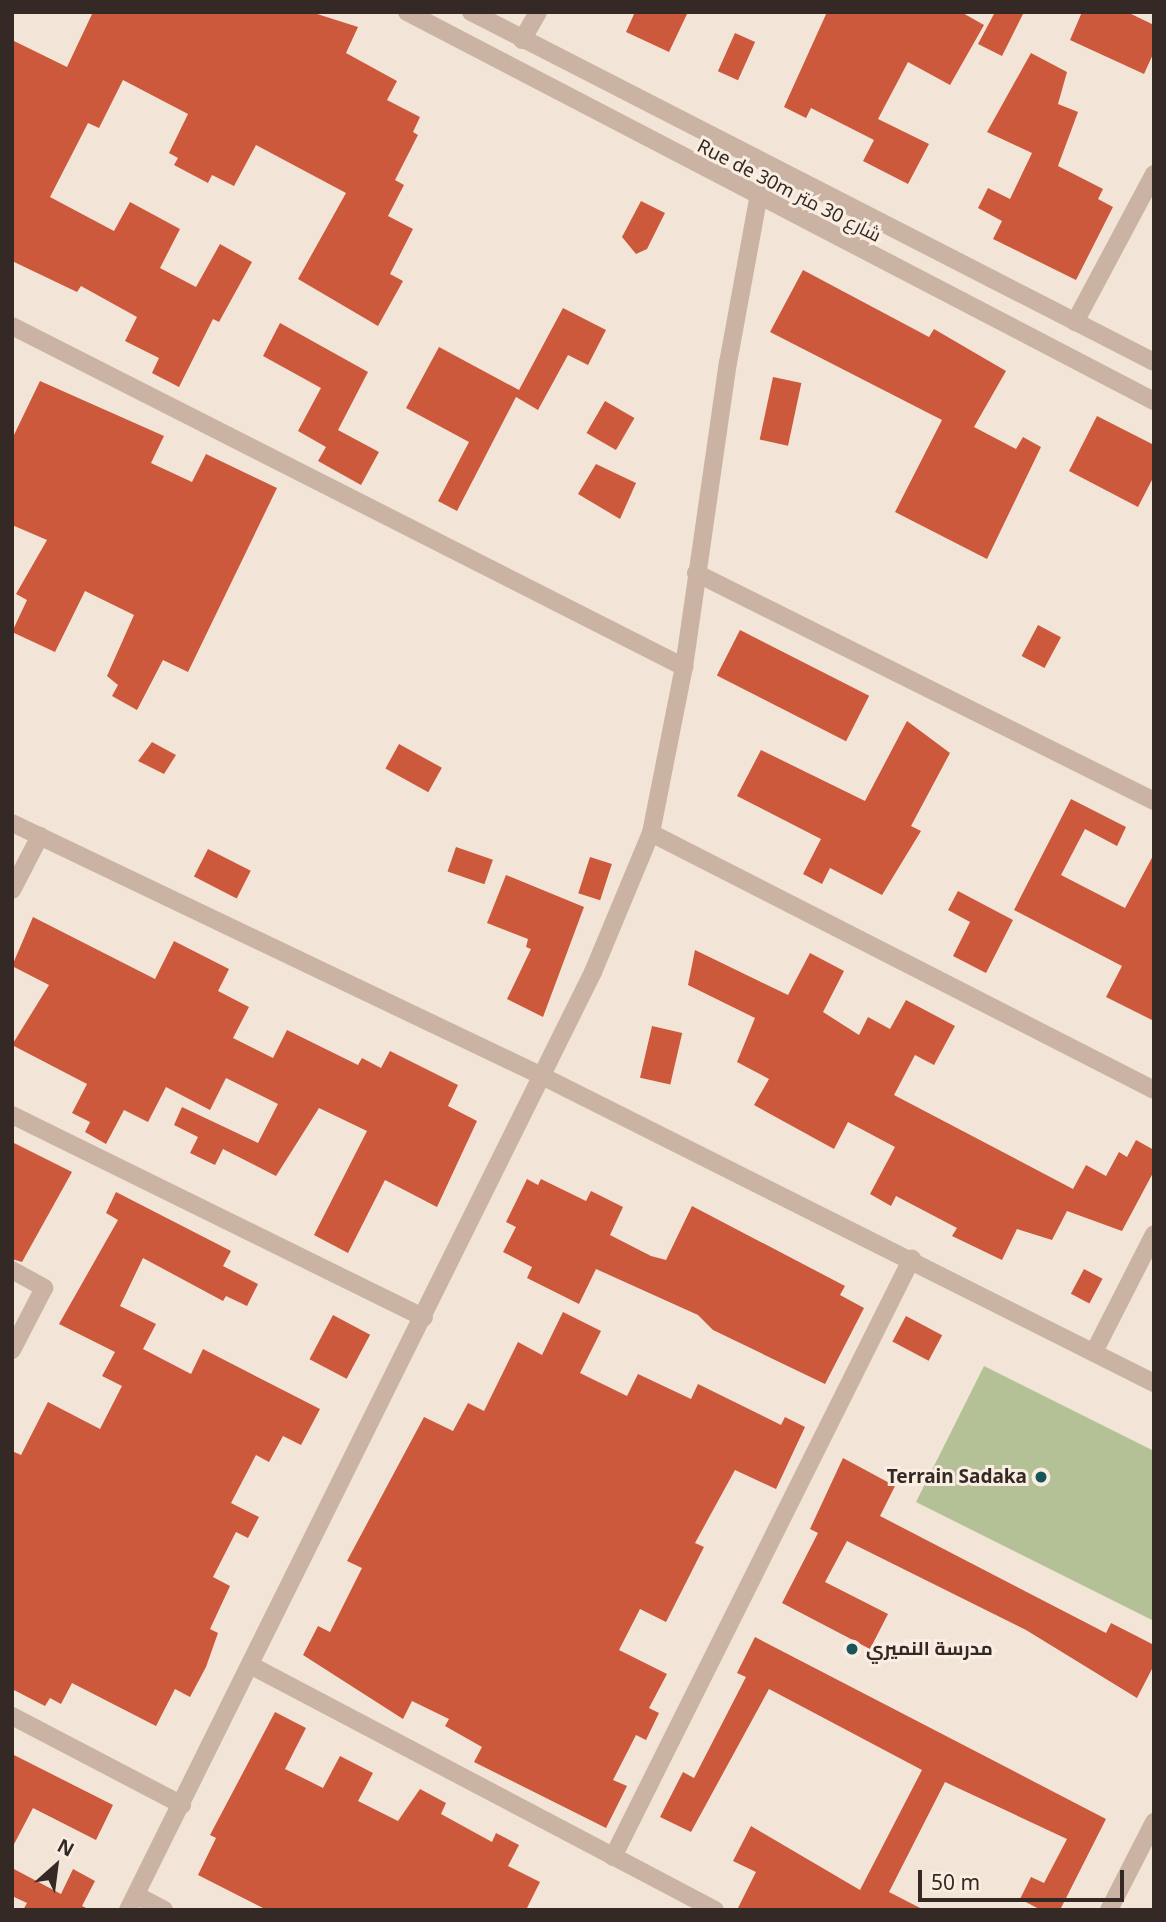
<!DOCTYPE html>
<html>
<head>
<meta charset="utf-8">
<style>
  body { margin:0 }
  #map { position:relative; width:1166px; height:1922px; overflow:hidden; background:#f2e4d7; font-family:"Noto Sans",Cairo,sans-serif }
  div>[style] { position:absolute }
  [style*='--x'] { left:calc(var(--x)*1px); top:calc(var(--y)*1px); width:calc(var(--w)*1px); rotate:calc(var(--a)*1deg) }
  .green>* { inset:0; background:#b4c196 }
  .building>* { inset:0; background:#cc593b; transform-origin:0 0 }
  .minor>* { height:18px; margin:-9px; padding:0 9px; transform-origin:9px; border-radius:9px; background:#cab3a2 }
  .tertiary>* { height:18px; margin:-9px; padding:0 9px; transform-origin:9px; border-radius:9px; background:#cab3a2 }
  .dots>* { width:19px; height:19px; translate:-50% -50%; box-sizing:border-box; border:4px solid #faeee3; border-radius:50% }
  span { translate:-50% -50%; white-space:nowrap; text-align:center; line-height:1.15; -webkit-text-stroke:6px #faeee3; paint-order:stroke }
  .street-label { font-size:19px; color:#352925 }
  .poi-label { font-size:19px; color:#352925; font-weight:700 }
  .right { translate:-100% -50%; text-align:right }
  .left { translate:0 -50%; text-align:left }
  .frame { position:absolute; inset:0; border:14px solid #352925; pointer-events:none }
  .north { position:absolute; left:21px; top:1831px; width:70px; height:70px; -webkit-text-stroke:5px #faeee3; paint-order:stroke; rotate:28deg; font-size:19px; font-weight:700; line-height:28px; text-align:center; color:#352925 }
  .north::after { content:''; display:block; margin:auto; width:24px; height:32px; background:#352925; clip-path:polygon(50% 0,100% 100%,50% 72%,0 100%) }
  .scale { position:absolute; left:918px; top:1870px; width:206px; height:32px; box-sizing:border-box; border:4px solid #352925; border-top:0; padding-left:9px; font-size:21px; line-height:24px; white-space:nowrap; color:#352925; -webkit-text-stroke:5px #faeee3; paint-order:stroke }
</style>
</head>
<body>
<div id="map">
  <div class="green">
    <div style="clip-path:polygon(984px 1366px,1154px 1451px,1154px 1621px,916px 1502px)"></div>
  </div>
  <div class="building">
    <div style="clip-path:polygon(93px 12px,311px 12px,358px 27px,346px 53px,397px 81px,387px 100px,420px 117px,413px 132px,418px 135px,395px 180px,404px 185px,388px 216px,413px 229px,390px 274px,403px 281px,378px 326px,298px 279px,346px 193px,256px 145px,234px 186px,212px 175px,208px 183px,174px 165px,178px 158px,169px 153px,188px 114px,123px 80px,99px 128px,88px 123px,50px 197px,114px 231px,130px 202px,180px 229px,160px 268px,196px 287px,220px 244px,252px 262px,219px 322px,213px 319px,179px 387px,152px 373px,159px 358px,125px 341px,137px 317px,81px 286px,77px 292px,12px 261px,12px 40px,67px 67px)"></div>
    <div style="clip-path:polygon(635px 12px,688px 12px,669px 52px,626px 32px)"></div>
    <div style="clip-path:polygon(827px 12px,961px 12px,984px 25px,950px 85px,908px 62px,878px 119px,929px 144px,908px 184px,863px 161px,874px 140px,811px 108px,806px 118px,784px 107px)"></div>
    <div style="clip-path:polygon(995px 12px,1024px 12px,1002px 56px,978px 44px)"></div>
    <div style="clip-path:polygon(1082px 12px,1127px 12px,1154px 25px,1154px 52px,1144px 74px,1070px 40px)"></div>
    <div style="left:735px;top:33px;width:22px;height:42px;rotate:24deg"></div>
    <div style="clip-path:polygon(1031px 53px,1067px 72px,1058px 104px,1078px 112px,1058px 166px,1103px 189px,1098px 199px,1113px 207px,1076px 280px,993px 239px,1002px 221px,978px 208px,988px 188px,1010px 199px,1032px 153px,987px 132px)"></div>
    <div style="clip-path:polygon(641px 201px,665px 213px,647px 249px,636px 254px,622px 237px)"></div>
    <div style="clip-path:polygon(803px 270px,929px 337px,934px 329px,1006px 371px,974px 427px,1016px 449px,1023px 437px,1041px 447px,987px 559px,895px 512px,942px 420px,770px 332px)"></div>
    <div style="clip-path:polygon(563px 308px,606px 330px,588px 365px,568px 355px,538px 410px,516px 397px,457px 511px,438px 501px,469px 442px,406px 408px,439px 347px,519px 390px)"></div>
    <div style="clip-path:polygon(280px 323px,368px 372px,338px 430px,379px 452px,361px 485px,318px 461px,326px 447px,298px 431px,321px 388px,263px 356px)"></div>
    <div style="left:773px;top:377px;width:29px;height:64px;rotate:12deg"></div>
    <div style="clip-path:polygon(40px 381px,164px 436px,151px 463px,192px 482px,206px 454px,277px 488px,188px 672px,163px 660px,137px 710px,112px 696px,118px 685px,107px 676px,134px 615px,85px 591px,55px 652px,12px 632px,27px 600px,16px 594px,47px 540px,12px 525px,12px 439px)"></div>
    <div style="left:605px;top:401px;width:34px;height:37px;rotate:30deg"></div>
    <div style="clip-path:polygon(1097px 416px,1154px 445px,1154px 476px,1138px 507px,1069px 471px)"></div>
    <div style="clip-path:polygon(596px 464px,636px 483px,620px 519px,578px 494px)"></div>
    <div style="left:1038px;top:625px;width:26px;height:35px;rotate:28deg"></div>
    <div style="left:740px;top:630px;width:145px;height:51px;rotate:27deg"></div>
    <div style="clip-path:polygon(907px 721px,950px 753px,911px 826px,921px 831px,882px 895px,830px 868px,822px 884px,803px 874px,821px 839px,737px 796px,761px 750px,865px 801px)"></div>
    <div style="clip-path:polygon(152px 742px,176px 755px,164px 774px,138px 761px)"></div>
    <div style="left:399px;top:744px;width:49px;height:28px;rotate:29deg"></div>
    <div style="clip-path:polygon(1071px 799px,1126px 827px,1117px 846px,1085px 829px,1061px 875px,1125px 908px,1154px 854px,1154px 1021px,1106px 997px,1122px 966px,1014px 910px)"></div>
    <div style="left:456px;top:847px;width:39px;height:26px;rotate:19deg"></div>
    <div style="left:208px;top:849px;width:48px;height:31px;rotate:27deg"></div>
    <div style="left:590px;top:857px;width:23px;height:38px;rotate:18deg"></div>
    <div style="clip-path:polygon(506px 875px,584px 907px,543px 1017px,507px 999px,531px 949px,526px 947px,528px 939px,487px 923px)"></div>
    <div style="clip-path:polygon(958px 891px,1013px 920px,986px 973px,953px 956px,970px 922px,948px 910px)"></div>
    <div style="clip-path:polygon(33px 917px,155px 979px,174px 941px,229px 969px,218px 991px,249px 1007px,233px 1038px,273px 1058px,287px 1030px,358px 1065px,362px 1058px,381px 1068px,390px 1051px,458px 1085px,448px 1106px,477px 1121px,437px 1207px,385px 1180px,348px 1253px,314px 1235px,367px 1131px,319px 1108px,276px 1176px,223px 1149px,215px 1165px,190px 1153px,198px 1137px,174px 1125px,182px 1107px,258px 1143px,278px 1104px,226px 1078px,210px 1110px,166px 1087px,148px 1122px,124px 1110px,106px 1144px,85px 1132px,90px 1122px,72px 1113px,87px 1084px,12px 1045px,49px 985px,12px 966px)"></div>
    <div style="clip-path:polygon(695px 950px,788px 995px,810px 953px,844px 971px,823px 1012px,859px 1035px,868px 1017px,890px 1029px,906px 1000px,955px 1026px,934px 1065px,915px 1055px,894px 1095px,1073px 1189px,1086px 1165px,1106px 1176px,1119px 1152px,1127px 1157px,1136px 1140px,1154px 1150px,1154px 1171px,1122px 1231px,1067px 1211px,1052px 1240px,1017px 1229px,1002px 1260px,952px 1236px,957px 1228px,896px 1196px,891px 1206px,870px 1194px,895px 1147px,848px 1122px,834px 1149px,754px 1105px,769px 1079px,737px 1062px,755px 1018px,688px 985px)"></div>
    <div style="left:652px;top:1026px;width:31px;height:53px;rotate:13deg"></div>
    <div style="clip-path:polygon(12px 1142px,72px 1172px,22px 1262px,12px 1259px)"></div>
    <div style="clip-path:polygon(527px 1179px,538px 1185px,541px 1179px,586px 1201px,591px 1191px,623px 1207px,610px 1235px,651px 1256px,666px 1260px,692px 1206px,845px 1286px,840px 1295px,864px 1308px,825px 1384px,713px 1330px,698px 1315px,596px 1269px,579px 1304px,527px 1278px,532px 1267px,503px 1252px,516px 1227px,506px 1222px)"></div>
    <div style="clip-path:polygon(116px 1192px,231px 1251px,223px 1266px,258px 1284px,247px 1306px,226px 1296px,223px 1301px,143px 1258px,120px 1306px,156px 1324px,143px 1349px,191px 1374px,203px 1349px,320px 1409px,301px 1445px,283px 1436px,269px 1462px,256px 1455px,231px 1503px,259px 1517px,248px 1538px,236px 1532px,213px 1577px,230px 1586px,210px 1629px,218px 1633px,206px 1667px,190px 1697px,175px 1689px,156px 1726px,72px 1683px,61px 1704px,50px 1698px,45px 1706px,12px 1689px,12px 1451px,21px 1455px,48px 1402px,100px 1429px,122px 1386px,102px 1376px,115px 1352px,59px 1324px,118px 1220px,106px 1213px)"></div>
    <div style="left:1084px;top:1269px;width:21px;height:28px;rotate:28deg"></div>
    <div style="clip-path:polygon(563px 1312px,601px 1331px,580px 1373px,627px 1396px,638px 1374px,691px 1399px,698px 1384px,781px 1425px,785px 1417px,805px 1427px,776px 1489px,735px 1470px,695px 1543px,704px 1547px,666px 1622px,640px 1609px,619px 1650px,667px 1674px,649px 1708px,659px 1713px,646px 1740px,636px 1735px,613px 1780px,627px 1786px,606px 1828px,474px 1762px,482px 1747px,445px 1726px,449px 1719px,412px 1701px,403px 1719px,303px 1655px,318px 1626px,330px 1632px,362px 1568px,347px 1561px,424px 1417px,453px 1431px,468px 1403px,484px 1411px,518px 1342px,542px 1355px)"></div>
    <div style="left:333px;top:1315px;width:42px;height:50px;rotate:28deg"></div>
    <div style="left:906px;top:1316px;width:41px;height:29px;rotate:28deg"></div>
    <div style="clip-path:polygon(843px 1458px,895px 1486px,880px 1516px,1106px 1633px,1111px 1623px,1154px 1645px,1154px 1665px,1137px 1698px,1026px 1630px,847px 1541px,825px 1582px,888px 1614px,870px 1649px,782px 1603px,818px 1533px,810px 1529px)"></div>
    <div style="clip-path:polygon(755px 1637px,1106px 1819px,1060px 1910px,1041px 1910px,1020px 1899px,1031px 1877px,1044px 1883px,1067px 1839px,945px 1782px,889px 1892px,924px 1910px,737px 1910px,756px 1872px,733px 1861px,751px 1826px,860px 1890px,922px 1770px,769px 1689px,691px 1832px,660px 1817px,683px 1772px,694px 1778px,746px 1677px,737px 1673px)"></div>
    <div style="clip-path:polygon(275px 1712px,306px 1728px,285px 1769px,323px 1788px,340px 1756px,373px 1773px,358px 1801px,398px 1821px,420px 1789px,446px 1803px,441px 1814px,492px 1842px,496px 1833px,519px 1845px,508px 1866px,540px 1882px,526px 1910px,267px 1910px,198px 1875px,216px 1838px,210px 1835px)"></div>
    <div style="clip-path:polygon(12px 1754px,113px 1805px,96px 1840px,33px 1808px,12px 1848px)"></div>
    <div style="clip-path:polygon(12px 1868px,61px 1894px,73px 1869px,95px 1881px,82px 1906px,90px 1910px,23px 1910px,27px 1903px,12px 1896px)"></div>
  </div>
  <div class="minor">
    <div style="--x:522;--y:40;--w:32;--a:-60"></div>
    <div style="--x:1075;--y:322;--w:168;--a:-61.9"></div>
    <div style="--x:12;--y:326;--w:754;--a:26.91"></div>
    <div style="--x:696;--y:573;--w:512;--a:26.46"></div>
    <div style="--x:12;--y:823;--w:587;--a:25.52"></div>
    <div style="--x:542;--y:1076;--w:685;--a:26.64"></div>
    <div style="--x:651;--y:833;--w:565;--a:27.06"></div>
    <div style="--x:12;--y:890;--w:61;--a:-62.6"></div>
    <div style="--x:12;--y:1115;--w:459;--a:26.2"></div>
    <div style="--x:12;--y:1270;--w:37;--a:29"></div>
    <div style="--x:44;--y:1288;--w:70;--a:117.3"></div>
    <div style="--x:1094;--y:1352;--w:132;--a:-63"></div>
    <div style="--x:254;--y:1667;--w:521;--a:27.79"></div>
    <div style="--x:12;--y:1716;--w:192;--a:27.6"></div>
    <div style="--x:613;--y:1857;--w:669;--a:-63.47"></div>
    <div style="--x:136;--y:1895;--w:32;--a:28"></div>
    <div style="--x:128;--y:1910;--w:1047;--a:-63.63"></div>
    <div style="--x:593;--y:972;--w:151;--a:-67.4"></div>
    <div style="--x:651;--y:833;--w:169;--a:-78.8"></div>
    <div style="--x:684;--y:667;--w:307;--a:-81.8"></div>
    <div style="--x:728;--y:363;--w:166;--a:-79.6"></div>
    <div style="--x:758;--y:200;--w:35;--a:-68"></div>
    <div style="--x:1109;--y:1910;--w:99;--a:-62.9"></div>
  </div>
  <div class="tertiary">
    <div style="--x:407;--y:12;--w:842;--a:27.51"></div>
    <div style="--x:471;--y:12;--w:767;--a:27.13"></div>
  </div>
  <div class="dots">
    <div style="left:1041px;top:1477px;background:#195658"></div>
    <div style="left:852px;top:1649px;background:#195658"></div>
  </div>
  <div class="street-label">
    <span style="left:789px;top:191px;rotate:27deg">Rue de 30m شارع 30 متر</span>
  </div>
  <div class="poi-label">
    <span class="right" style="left:1027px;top:1477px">Terrain Sadaka</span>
    <span class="left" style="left:866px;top:1649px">مدرسة النميري</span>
  </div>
  <div class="frame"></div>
  <div class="north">N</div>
  <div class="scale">50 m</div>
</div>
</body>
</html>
